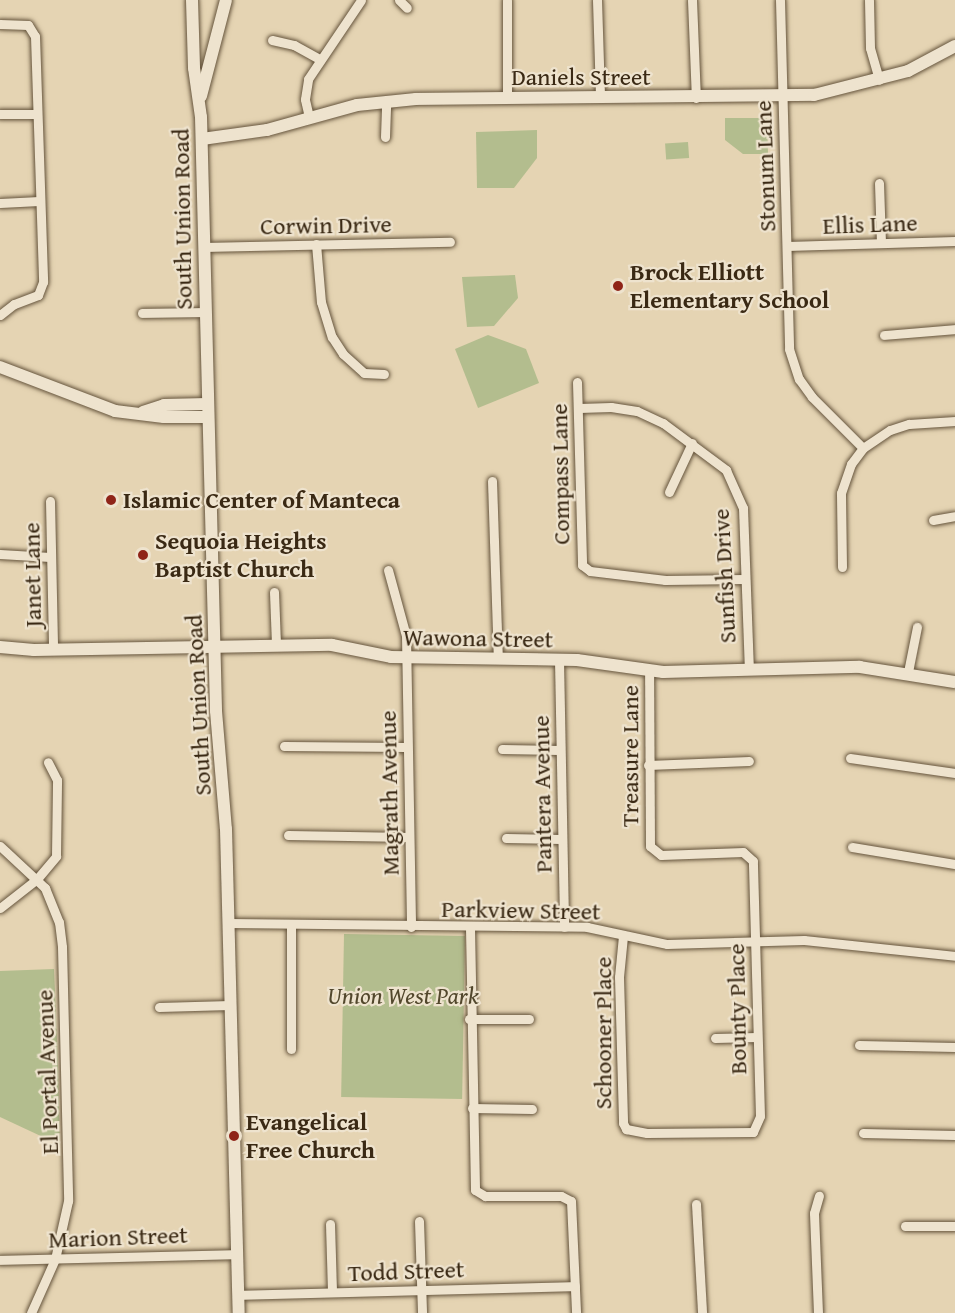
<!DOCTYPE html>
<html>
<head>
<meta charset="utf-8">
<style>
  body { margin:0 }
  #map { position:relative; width:955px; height:1313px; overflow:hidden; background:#e5d4b3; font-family:"Gentium Book Plus",serif }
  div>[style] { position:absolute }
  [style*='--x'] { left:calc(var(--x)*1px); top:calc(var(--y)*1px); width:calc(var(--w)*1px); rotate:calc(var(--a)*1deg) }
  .green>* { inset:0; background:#b3bd8e; transform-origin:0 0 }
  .roads { filter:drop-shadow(0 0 2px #65543c) drop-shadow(0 0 2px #65543c) }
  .minor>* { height:9px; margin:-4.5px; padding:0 4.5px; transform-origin:4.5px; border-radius:4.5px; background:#eee3ce }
  .tertiary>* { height:12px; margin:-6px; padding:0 6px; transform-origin:6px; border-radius:6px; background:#eee3ce }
  .dots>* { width:16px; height:16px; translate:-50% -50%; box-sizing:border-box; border:3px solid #eee3ce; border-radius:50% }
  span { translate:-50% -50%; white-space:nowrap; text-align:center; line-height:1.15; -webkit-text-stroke:4.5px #eee3ce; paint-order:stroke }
  .street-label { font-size:24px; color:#3a2914 }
  .poi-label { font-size:24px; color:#3a2914; font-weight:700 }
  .left { translate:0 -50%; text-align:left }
  .park-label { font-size:24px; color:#52472c; font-style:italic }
</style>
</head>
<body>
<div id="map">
  <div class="green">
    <div style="clip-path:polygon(725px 118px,767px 118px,768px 154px,743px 154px,725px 140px)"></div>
    <div style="clip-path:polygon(537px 130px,537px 158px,514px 188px,477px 188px,476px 132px)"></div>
    <div style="left:688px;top:142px;width:16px;height:23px;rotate:86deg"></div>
    <div style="clip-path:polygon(515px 275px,518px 298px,494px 326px,467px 327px,462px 277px)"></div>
    <div style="clip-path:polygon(488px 335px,526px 349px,539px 383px,478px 408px,455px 349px)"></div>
    <div style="left:344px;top:934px;width:121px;height:163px;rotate:1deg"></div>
    <div style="clip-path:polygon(54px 969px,58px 1063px,60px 1145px,0 1117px,0 971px)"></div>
  </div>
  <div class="roads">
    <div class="minor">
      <div style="--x:399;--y:0;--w:11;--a:45"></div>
      <div style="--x:507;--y:0;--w:98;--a:90"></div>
      <div style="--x:597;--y:0;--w:98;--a:88.2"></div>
      <div style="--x:692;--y:0;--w:98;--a:87.7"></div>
      <div style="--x:780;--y:0;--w:349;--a:88.5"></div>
      <div style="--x:789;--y:349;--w:32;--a:72"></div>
      <div style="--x:799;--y:379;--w:22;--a:54"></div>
      <div style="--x:812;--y:397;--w:72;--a:45"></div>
      <div style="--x:869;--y:0;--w:48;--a:88.8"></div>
      <div style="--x:870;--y:48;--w:33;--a:74"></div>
      <div style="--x:0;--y:24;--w:28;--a:2"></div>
      <div style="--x:28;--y:25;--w:13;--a:58"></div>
      <div style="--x:35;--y:36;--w:246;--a:88.1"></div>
      <div style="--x:43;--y:282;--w:14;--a:111"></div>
      <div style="--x:38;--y:295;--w:26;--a:159"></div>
      <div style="--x:14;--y:304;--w:18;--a:142"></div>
      <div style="--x:272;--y:40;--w:23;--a:13"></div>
      <div style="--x:294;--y:45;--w:29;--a:29"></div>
      <div style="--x:0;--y:114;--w:37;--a:0"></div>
      <div style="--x:309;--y:117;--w:18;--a:-103"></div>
      <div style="--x:305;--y:99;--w:20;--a:-81"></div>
      <div style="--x:308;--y:79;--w:95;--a:-56.1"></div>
      <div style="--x:385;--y:137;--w:35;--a:-88"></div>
      <div style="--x:879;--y:183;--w:60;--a:88.1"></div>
      <div style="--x:0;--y:203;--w:39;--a:-3"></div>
      <div style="--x:316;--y:244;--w:58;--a:85.1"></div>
      <div style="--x:321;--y:302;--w:37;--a:73"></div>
      <div style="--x:332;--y:337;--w:20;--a:57"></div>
      <div style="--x:343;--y:354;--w:28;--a:42"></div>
      <div style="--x:364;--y:373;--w:20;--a:3"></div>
      <div style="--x:787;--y:246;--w:168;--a:-1.7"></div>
      <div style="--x:203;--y:247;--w:247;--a:-1.2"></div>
      <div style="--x:142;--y:313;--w:62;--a:-0.9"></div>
      <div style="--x:884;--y:335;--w:71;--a:-4.8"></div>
      <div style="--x:577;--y:382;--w:183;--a:88.4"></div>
      <div style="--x:582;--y:565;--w:10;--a:37"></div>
      <div style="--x:590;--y:571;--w:76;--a:6.8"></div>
      <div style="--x:665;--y:580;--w:79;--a:-0.7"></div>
      <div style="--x:579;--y:408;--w:32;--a:-2"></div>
      <div style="--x:611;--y:407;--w:26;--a:9"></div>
      <div style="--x:637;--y:411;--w:29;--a:25"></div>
      <div style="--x:663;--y:423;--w:79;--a:36.7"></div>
      <div style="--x:726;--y:470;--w:42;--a:65.9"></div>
      <div style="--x:743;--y:508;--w:162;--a:87.9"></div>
      <div style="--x:492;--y:481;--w:178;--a:88.1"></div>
      <div style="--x:669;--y:492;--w:54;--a:-64.9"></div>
      <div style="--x:50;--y:501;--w:148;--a:88.8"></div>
      <div style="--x:933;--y:520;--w:22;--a:-10"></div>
      <div style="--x:0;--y:554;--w:50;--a:3.4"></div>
      <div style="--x:842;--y:567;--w:74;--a:-90.8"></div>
      <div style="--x:841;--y:493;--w:31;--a:-71"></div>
      <div style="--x:851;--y:464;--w:20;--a:-53"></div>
      <div style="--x:863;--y:448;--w:32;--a:-34"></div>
      <div style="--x:890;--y:430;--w:20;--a:-18"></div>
      <div style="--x:909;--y:424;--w:46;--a:-3.7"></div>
      <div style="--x:388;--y:570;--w:68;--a:74.7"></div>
      <div style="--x:406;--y:636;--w:291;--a:89"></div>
      <div style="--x:274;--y:592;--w:51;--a:87.8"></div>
      <div style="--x:559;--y:660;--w:267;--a:88.9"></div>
      <div style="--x:908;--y:672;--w:46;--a:-78.7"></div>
      <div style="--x:284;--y:746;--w:122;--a:0.5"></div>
      <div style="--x:502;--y:749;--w:57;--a:1"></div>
      <div style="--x:850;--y:758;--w:106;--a:8.1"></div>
      <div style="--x:648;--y:765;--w:101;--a:-2.3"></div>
      <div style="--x:288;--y:835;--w:121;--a:0.9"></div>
      <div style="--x:506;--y:838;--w:55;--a:1"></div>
      <div style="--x:0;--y:846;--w:62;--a:43"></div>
      <div style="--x:45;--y:888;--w:37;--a:68"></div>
      <div style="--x:59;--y:922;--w:25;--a:83"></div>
      <div style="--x:62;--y:947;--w:254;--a:88.6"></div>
      <div style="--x:68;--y:1201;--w:59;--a:102.6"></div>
      <div style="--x:55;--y:1259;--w:59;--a:114"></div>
      <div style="--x:852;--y:847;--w:104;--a:9.4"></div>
      <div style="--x:0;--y:908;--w:47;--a:-38.1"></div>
      <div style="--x:37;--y:879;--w:30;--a:-50"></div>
      <div style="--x:56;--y:856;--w:76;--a:-89.2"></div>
      <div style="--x:57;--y:780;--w:20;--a:-117"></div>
      <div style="--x:228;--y:923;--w:359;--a:0.6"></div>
      <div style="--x:587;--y:927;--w:82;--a:12"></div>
      <div style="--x:667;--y:944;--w:137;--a:-1.7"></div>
      <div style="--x:804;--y:940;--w:152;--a:6"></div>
      <div style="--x:291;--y:925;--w:124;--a:90"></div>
      <div style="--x:470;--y:928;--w:262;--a:88.9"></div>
      <div style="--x:475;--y:1190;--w:12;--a:31"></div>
      <div style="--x:485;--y:1196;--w:76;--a:0"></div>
      <div style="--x:561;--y:1196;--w:11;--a:27"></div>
      <div style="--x:571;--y:1201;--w:112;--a:87.4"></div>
      <div style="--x:623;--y:936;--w:41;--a:95.6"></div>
      <div style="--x:619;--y:977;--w:146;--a:88.4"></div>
      <div style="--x:623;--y:1123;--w:7;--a:63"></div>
      <div style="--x:626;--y:1129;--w:21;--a:11"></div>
      <div style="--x:647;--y:1133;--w:106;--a:-0.5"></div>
      <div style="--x:753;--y:1132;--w:17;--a:-66"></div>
      <div style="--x:760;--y:1116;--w:255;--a:-91.6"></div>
      <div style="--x:753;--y:861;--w:13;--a:-138"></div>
      <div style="--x:743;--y:852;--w:82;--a:177.9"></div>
      <div style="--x:661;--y:855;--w:14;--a:-141"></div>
      <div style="--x:650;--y:846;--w:175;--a:-90.3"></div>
      <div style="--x:159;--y:1007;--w:71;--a:-1.6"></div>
      <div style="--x:469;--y:1019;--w:60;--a:0"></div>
      <div style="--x:715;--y:1038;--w:42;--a:-1.4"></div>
      <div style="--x:859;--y:1045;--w:96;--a:1.2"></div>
      <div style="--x:472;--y:1108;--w:60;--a:1"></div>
      <div style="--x:863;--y:1133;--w:92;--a:1.2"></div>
      <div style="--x:696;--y:1204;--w:109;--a:86.8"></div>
      <div style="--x:419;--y:1221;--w:92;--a:88.1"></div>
      <div style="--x:330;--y:1224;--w:68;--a:88.3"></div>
      <div style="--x:905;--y:1226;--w:50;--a:0"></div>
      <div style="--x:0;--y:1260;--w:238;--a:-1.4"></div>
      <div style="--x:238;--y:1295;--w:337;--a:-1.5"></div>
      <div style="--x:818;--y:1313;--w:100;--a:-92.3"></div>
      <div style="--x:814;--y:1213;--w:18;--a:-74"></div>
    </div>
    <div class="tertiary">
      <div style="--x:192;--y:0;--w:68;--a:88.3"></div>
      <div style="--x:194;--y:68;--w:49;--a:81.9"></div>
      <div style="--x:201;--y:117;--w:594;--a:88.55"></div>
      <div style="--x:216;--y:711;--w:118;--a:85.2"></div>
      <div style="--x:226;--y:829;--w:484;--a:88.5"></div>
      <div style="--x:201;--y:96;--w:99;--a:-75.4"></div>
      <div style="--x:202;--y:139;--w:66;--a:-7.9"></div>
      <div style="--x:267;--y:130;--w:93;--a:-15.5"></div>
      <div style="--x:357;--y:105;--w:59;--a:-5.8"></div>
      <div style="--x:416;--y:99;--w:398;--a:-0.6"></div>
      <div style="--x:814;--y:95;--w:97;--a:-14.3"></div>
      <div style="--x:908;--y:71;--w:53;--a:-28"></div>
      <div style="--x:0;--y:367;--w:123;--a:20.9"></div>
      <div style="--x:115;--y:411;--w:49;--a:7"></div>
      <div style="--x:164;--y:417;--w:43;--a:0"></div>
      <div style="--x:143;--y:412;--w:22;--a:-18"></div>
      <div style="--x:164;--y:405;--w:43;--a:-1.3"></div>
      <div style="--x:0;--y:647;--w:34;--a:5"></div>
      <div style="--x:34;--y:650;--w:298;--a:-1"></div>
      <div style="--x:332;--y:645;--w:60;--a:11.5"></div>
      <div style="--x:391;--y:657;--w:186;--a:0.9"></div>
      <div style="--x:577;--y:660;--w:87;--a:7.9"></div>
      <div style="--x:663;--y:672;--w:197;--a:-1.5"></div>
      <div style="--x:860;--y:667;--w:96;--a:9"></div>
    </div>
  </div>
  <div class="dots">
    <div style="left:618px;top:286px;background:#8f2418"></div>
    <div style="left:111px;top:500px;background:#8f2418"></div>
    <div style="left:143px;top:555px;background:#8f2418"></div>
    <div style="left:234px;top:1136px;background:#8f2418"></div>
  </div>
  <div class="street-label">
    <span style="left:581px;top:77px">Daniels Street</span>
    <span style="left:765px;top:166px;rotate:-92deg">Stonum Lane</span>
    <span style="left:182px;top:219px;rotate:-91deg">South Union Road</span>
    <span style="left:870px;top:224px;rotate:-2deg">Ellis Lane</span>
    <span style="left:326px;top:225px;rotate:-1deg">Corwin Drive</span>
    <span style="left:560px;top:474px;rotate:-91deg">Compass Lane</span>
    <span style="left:32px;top:575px;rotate:-91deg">Janet Lane</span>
    <span style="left:724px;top:576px;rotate:-93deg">Sunfish Drive</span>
    <span style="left:478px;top:638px;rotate:1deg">Wawona Street</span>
    <span style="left:198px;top:705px;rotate:-93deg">South Union Road</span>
    <span style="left:630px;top:756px;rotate:-90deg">Treasure Lane</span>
    <span style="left:389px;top:793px;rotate:-91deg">Magrath Avenue</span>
    <span style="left:542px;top:794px;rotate:-91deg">Pantera Avenue</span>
    <span style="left:521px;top:910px;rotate:1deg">Parkview Street</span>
    <span style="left:737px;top:1009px;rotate:-91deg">Bounty Place</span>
    <span style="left:603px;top:1033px;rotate:-90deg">Schooner Place</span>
    <span style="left:47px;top:1072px;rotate:-92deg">El Portal Avenue</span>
    <span style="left:118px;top:1237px;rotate:-2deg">Marion Street</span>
    <span style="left:406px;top:1271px;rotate:-2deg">Todd Street</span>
  </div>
  <div class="poi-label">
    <span class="left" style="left:630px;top:286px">Brock Elliott<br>Elementary School</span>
    <span class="left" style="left:123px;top:500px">Islamic Center of Manteca</span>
    <span class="left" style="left:155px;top:555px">Sequoia Heights<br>Baptist Church</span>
    <span class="left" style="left:246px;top:1136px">Evangelical<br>Free Church</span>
  </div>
  <div class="park-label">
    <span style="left:403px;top:996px">Union West Park</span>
  </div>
</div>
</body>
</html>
